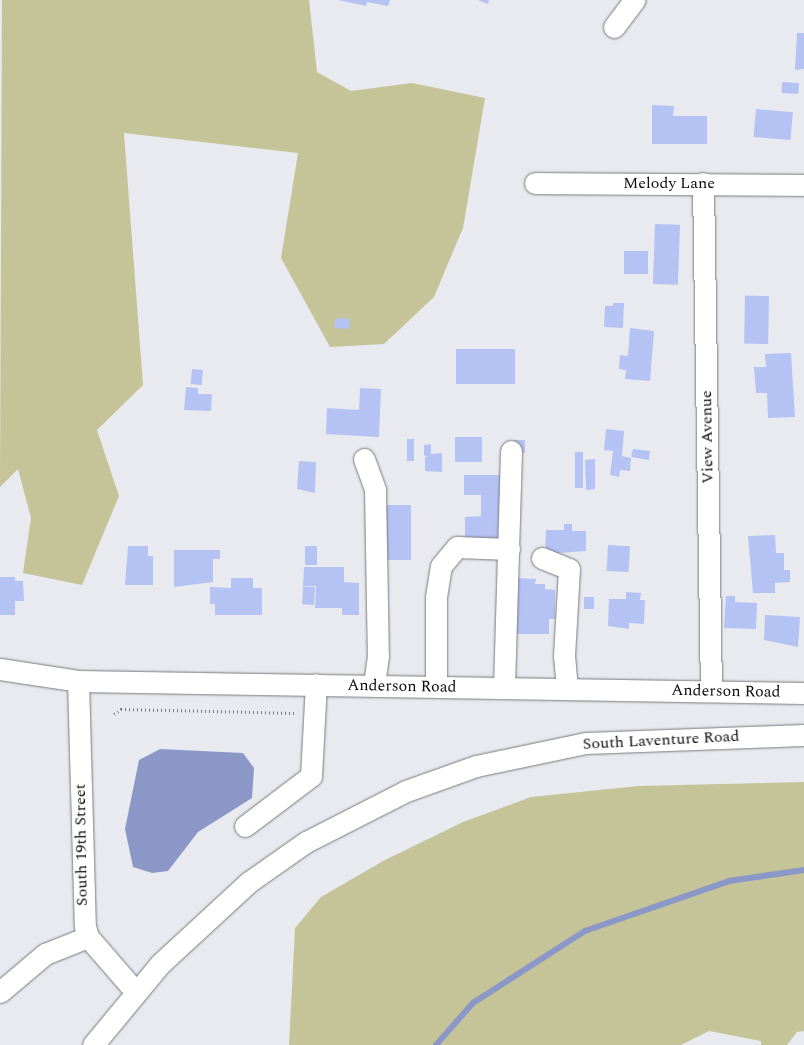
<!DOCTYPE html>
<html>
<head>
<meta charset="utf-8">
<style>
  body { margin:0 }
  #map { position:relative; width:804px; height:1045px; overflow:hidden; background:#e8eaef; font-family:Spectral,serif }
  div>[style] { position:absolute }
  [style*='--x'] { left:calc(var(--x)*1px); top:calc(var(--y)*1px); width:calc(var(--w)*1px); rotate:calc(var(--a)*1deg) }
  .green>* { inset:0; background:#c5c499 }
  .water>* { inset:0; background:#8b97c7 }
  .stream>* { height:5.5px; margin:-2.75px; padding:0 2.75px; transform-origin:2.75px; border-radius:2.75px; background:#8b97c7 }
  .building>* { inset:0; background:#b5c2f4; transform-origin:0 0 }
  .path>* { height:2.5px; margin-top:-1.25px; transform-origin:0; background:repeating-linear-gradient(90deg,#7a7b7f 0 1px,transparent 0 4px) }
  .roads { filter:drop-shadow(0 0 1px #78797e) drop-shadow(0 0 1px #78797e) }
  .minor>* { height:21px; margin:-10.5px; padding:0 10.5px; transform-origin:10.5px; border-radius:10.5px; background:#fff }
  span { translate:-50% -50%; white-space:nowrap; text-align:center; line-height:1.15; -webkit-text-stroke:3px #fff; paint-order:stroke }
  .street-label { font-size:16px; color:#0c0c0e }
</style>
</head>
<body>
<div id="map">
  <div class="green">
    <div style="clip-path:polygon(2px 0,309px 0,317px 72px,351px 91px,412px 83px,485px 98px,463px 228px,434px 297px,384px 344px,330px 347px,281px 258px,298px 153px,124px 133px,143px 385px,97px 430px,119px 496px,82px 585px,23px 573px,31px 518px,18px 469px,0 487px)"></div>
    <div style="clip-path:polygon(804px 782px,804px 1031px,797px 1032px,787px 1045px,761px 1045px,761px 1041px,709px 1031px,681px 1045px,289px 1045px,295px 928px,321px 897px,383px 861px,463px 822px,531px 797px,638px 786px)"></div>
  </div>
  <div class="water">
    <div style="clip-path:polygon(160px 749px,243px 753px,254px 768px,252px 798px,198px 832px,168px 871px,152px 873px,133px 867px,125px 829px,139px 760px)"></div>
  </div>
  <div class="stream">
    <div style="--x:436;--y:1045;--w:56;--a:-48.6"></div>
    <div style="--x:473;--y:1003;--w:133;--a:-32.7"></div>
    <div style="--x:585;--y:931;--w:152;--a:-19.1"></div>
    <div style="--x:729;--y:881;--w:76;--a:-8.3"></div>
  </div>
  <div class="building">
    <div style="clip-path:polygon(338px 0,390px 0,388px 6px,367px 2px,366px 6px)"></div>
    <div style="clip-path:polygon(478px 0,489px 0,488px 4px)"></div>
    <div style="clip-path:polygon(797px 33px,804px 33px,804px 69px,795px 70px)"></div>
    <div style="left:782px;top:82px;width:17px;height:11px;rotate:3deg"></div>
    <div style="clip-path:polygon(652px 105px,674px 106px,673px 116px,707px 116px,707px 144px,652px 144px)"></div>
    <div style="left:756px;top:109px;width:37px;height:28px;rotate:5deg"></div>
    <div style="left:655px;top:224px;width:25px;height:60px;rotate:2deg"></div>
    <div style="left:624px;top:251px;width:24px;height:23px"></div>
    <div style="left:769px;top:296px;width:48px;height:24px;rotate:91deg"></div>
    <div style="clip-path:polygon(613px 303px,624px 303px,623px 328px,604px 327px,605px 306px,613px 306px)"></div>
    <div style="left:335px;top:318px;width:15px;height:10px;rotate:4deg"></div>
    <div style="clip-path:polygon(630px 328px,654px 331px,650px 381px,625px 379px,626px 370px,619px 369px,620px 355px,628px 356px)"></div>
    <div style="left:456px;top:349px;width:59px;height:35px"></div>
    <div style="clip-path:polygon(791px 353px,795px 417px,768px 418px,767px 393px,756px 393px,754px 367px,766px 367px,765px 354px)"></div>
    <div style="left:192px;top:369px;width:11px;height:15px;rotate:5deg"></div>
    <div style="clip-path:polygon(186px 387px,198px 388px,198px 394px,212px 394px,211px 411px,184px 410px)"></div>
    <div style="clip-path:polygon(360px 388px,381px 389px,379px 437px,326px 434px,327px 408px,359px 410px)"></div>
    <div style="clip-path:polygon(606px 429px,624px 431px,622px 456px,631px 458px,630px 471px,620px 470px,619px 477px,610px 475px,613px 451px,604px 450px)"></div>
    <div style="left:455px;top:437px;width:27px;height:25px"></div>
    <div style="left:407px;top:439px;width:7px;height:22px"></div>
    <div style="left:514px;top:440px;width:11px;height:13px"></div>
    <div style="clip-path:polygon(431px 444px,431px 454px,442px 453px,442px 472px,425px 471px,425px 457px,428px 457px,424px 455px,424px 445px)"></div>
    <div style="clip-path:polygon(633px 449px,650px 451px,649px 460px,631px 457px)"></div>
    <div style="left:575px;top:452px;width:8px;height:36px"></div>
    <div style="clip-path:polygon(595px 459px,595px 489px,586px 490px,585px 460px)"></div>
    <div style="clip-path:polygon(299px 461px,316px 462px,315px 493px,297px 489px)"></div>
    <div style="clip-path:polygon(464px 475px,501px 475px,501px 540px,465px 540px,465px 517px,481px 516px,481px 495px,464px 495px)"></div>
    <div style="left:383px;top:505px;width:28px;height:55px"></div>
    <div style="clip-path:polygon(564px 524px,572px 524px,572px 531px,586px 531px,586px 551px,545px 554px,546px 530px,564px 530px)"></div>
    <div style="clip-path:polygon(775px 535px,776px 553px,784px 553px,784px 570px,790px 570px,790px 582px,775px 583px,775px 593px,753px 593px,748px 536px)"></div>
    <div style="left:608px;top:545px;width:22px;height:26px;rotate:3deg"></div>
    <div style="clip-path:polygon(128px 546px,148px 546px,148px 556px,153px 556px,153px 585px,125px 585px)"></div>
    <div style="left:305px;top:546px;width:12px;height:19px"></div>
    <div style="clip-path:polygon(174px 550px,220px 550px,220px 559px,213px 559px,213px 582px,174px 587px)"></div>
    <div style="clip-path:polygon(304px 567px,344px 567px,344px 582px,359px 583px,359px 615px,342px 615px,342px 608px,315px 608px,316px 586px,303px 586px)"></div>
    <div style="clip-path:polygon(0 577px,15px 577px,15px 581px,23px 581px,24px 601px,15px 601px,15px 615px,0 615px)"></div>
    <div style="clip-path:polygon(231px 578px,253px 578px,253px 588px,262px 588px,262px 615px,215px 615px,215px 604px,210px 604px,210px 587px,231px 588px)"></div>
    <div style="clip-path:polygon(517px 578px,536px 579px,535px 584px,545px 584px,545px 589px,555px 590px,555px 619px,549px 619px,549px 634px,517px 634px)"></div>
    <div style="left:315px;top:587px;width:18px;height:12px;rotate:93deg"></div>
    <div style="clip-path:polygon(626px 592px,641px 593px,640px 600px,645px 600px,644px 624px,629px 623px,629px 629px,608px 626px,609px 599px,626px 599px)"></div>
    <div style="clip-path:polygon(726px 596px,735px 596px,735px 602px,757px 603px,756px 629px,724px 628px)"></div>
    <div style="left:584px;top:597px;width:10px;height:12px"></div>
    <div style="clip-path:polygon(765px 615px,800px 617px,798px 647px,764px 640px)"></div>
  </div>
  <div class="path">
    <div style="--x:114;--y:714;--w:9;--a:-36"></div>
    <div style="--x:121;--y:709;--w:173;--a:1.3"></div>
  </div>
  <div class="roads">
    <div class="minor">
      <div style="--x:614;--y:27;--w:34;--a:-53"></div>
      <div style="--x:535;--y:183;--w:269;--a:0.4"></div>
      <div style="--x:703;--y:183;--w:508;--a:89.1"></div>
      <div style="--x:364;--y:459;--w:33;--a:70"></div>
      <div style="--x:375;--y:490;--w:166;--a:89"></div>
      <div style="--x:378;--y:656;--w:30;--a:98"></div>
      <div style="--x:542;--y:558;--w:29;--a:22"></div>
      <div style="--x:569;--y:569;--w:86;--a:93.3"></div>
      <div style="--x:564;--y:655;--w:34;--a:85"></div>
      <div style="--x:0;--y:669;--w:79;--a:8.7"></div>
      <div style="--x:78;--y:681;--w:726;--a:0.95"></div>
      <div style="--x:78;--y:681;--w:245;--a:88.4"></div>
      <div style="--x:85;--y:926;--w:11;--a:75"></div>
      <div style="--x:88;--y:937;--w:72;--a:49"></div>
      <div style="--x:436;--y:686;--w:89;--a:-90"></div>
      <div style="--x:436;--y:597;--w:31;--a:-81"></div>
      <div style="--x:441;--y:566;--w:25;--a:-50"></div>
      <div style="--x:457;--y:547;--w:52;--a:2.2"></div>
      <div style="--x:504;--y:687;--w:236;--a:-88.3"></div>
      <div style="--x:245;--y:826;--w:83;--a:-37.1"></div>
      <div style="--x:311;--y:776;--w:92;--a:-86.9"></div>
      <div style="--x:0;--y:992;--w:59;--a:-40.2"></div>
      <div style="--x:45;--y:954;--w:46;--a:-21.6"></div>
      <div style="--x:93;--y:1045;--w:105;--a:-50.4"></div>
      <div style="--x:160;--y:964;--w:121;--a:-42.7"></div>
      <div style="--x:249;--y:882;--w:70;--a:-35.1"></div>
      <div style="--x:306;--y:842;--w:112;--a:-27"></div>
      <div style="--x:406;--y:791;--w:74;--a:-19.7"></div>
      <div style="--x:476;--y:766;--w:112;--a:-11.8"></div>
      <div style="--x:586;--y:743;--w:218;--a:-2.1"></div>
    </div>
  </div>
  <div class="street-label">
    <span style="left:669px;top:183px">Melody Lane</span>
    <span style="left:707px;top:437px;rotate:-91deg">View Avenue</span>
    <span style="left:402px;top:686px;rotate:1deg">Anderson Road</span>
    <span style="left:726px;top:691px;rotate:1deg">Anderson Road</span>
    <span style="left:661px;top:740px;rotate:-3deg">South Laventure Road</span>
    <span style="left:81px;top:845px;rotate:-91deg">South 19th Street</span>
  </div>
</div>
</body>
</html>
